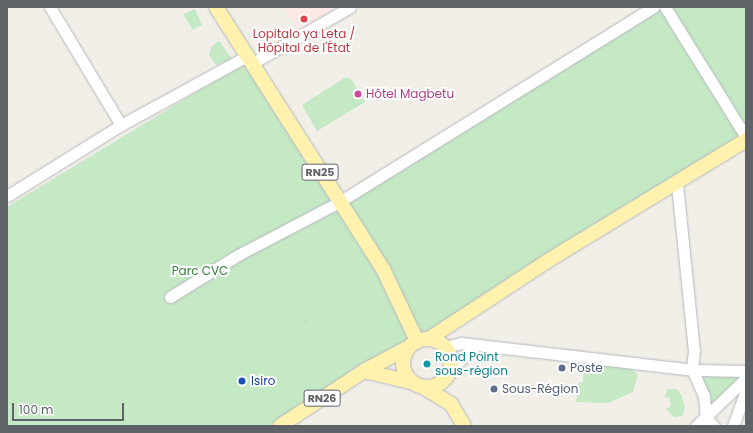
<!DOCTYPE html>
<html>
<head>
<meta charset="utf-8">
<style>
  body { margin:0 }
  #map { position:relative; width:753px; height:433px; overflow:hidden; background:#f1efe8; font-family:Poppins,sans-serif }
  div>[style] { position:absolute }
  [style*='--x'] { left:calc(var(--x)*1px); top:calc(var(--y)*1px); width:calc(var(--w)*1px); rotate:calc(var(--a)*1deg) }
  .medical>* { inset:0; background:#fce8e6 }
  .green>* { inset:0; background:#c5e8c5 }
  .roads { filter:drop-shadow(0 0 1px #b5b8bc) drop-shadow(0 0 1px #b5b8bc) }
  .minor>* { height:11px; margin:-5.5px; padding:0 5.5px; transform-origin:5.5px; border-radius:5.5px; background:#fff }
  .major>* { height:14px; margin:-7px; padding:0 7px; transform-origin:7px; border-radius:7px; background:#fff2af }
  .major>.ring { margin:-7px; padding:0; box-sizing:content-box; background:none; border:14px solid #fff2af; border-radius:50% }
  .rail>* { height:2px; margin-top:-1px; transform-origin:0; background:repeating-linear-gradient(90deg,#b6b7b8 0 1px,transparent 0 6px) }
  .dots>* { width:11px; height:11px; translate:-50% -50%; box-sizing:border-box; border:2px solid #fff; border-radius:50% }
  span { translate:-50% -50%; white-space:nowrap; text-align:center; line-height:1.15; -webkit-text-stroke:4px #fff; paint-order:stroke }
  .shield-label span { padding:1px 3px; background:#fff; border:1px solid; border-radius:3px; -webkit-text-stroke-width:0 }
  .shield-label { font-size:11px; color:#5f6368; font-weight:700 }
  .health-label { font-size:12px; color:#be3a42 }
  .hotel-label { font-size:12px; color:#b23c85 }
  .left { translate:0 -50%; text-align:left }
  .park-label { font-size:12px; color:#348238 }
  .culture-label { font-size:12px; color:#0d838f }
  .service-label { font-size:12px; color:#4e5e75 }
  .transit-label { font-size:12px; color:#164399 }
  .frame { position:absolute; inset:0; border:8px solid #5f6368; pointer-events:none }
  .scale { position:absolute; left:12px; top:403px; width:112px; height:18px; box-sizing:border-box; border:2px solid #5f6368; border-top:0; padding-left:5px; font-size:12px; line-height:14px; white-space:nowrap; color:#5f6368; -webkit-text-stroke:3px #fff; paint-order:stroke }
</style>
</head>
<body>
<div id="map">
  <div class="medical">
    <div style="clip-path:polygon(284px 7px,337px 7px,298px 30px)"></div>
  </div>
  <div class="green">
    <div style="clip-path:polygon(667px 7px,746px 7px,746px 135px,554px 257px,268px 426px,7px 426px,7px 207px,254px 57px,339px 201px,637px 13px)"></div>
    <div style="clip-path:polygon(195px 9px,202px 25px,193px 30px,183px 14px)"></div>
    <div style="clip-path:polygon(219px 41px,232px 59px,216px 65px,209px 55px,212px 46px)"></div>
    <div style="clip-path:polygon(346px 77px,352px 80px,365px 102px,317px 131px,302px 105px)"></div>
    <div style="clip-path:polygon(584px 360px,628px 365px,638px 375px,633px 392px,608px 403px,576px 402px,579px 383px,583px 382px)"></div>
    <div style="clip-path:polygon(702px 373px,741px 376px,711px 410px)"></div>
    <div style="clip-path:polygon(668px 389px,677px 389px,682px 396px,685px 408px,682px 416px,674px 417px,666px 409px,671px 406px,669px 397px,664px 398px)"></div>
  </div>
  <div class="roads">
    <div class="minor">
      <div style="--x:50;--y:7;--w:138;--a:59"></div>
      <div style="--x:665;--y:7;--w:153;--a:58.1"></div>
      <div style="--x:251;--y:64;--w:114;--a:-29.9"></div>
      <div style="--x:677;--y:184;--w:167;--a:84.2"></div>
      <div style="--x:694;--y:350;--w:19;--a:96"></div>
      <div style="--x:692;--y:369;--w:30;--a:66"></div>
      <div style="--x:704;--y:396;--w:22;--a:85"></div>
      <div style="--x:706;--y:418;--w:11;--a:45"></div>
      <div style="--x:7;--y:196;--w:134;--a:-31.9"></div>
      <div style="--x:121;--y:125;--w:144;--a:-28.7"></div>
      <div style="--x:170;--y:297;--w:80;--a:-31.7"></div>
      <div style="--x:238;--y:255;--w:114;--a:-27.7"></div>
      <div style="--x:339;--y:202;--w:370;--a:-31.8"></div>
      <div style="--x:446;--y:347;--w:16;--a:-15"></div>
      <div style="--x:461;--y:343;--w:237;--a:6.6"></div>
      <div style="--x:696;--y:370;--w:50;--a:1.1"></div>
      <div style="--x:451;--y:369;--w:33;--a:-43"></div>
      <div style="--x:696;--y:426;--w:69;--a:-43.8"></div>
      <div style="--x:733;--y:426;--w:37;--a:-70"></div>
    </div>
    <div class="major">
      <div style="--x:216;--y:7;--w:311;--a:57.5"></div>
      <div style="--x:383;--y:269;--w:80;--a:64.7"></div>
      <div style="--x:430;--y:338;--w:142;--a:-33.2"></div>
      <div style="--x:549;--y:260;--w:231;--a:-31.3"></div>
      <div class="ring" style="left:403px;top:339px;width:34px;height:34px"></div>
      <div style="--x:364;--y:371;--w:48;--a:13.2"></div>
      <div style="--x:423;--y:387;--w:33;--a:31"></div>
      <div style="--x:451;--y:404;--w:26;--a:59"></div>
      <div style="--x:280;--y:426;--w:100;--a:-33.2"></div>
      <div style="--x:364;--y:371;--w:49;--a:-28.1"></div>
    </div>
  </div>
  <div class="rail">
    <div style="--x:306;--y:322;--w:5;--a:-53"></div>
  </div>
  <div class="dots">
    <div style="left:304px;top:19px;background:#e0444e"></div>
    <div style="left:358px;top:94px;background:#d1479c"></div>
    <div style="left:427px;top:364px;background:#0f9aa8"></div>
    <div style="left:562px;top:368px;background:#5c6f8a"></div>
    <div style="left:242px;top:381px;background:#1a4fb4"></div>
    <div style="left:494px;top:389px;background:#5c6f8a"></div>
  </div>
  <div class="shield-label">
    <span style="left:320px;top:172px">RN25</span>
    <span style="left:322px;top:398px">RN26</span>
  </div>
  <div class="health-label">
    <span style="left:304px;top:41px">Lopitalo ya Leta /<br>Hôpital de l'État</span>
  </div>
  <div class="hotel-label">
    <span class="left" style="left:366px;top:94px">Hôtel Magbetu</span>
  </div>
  <div class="park-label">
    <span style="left:200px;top:271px">Parc CVC</span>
  </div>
  <div class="culture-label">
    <span class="left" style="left:435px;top:364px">Rond Point<br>sous-région</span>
  </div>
  <div class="service-label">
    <span class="left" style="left:570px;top:368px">Poste</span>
    <span class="left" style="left:502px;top:389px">Sous-Région</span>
  </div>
  <div class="transit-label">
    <span class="left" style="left:251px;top:381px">Isiro</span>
  </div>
  <div class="frame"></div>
  <div class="scale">100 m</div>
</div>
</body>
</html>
